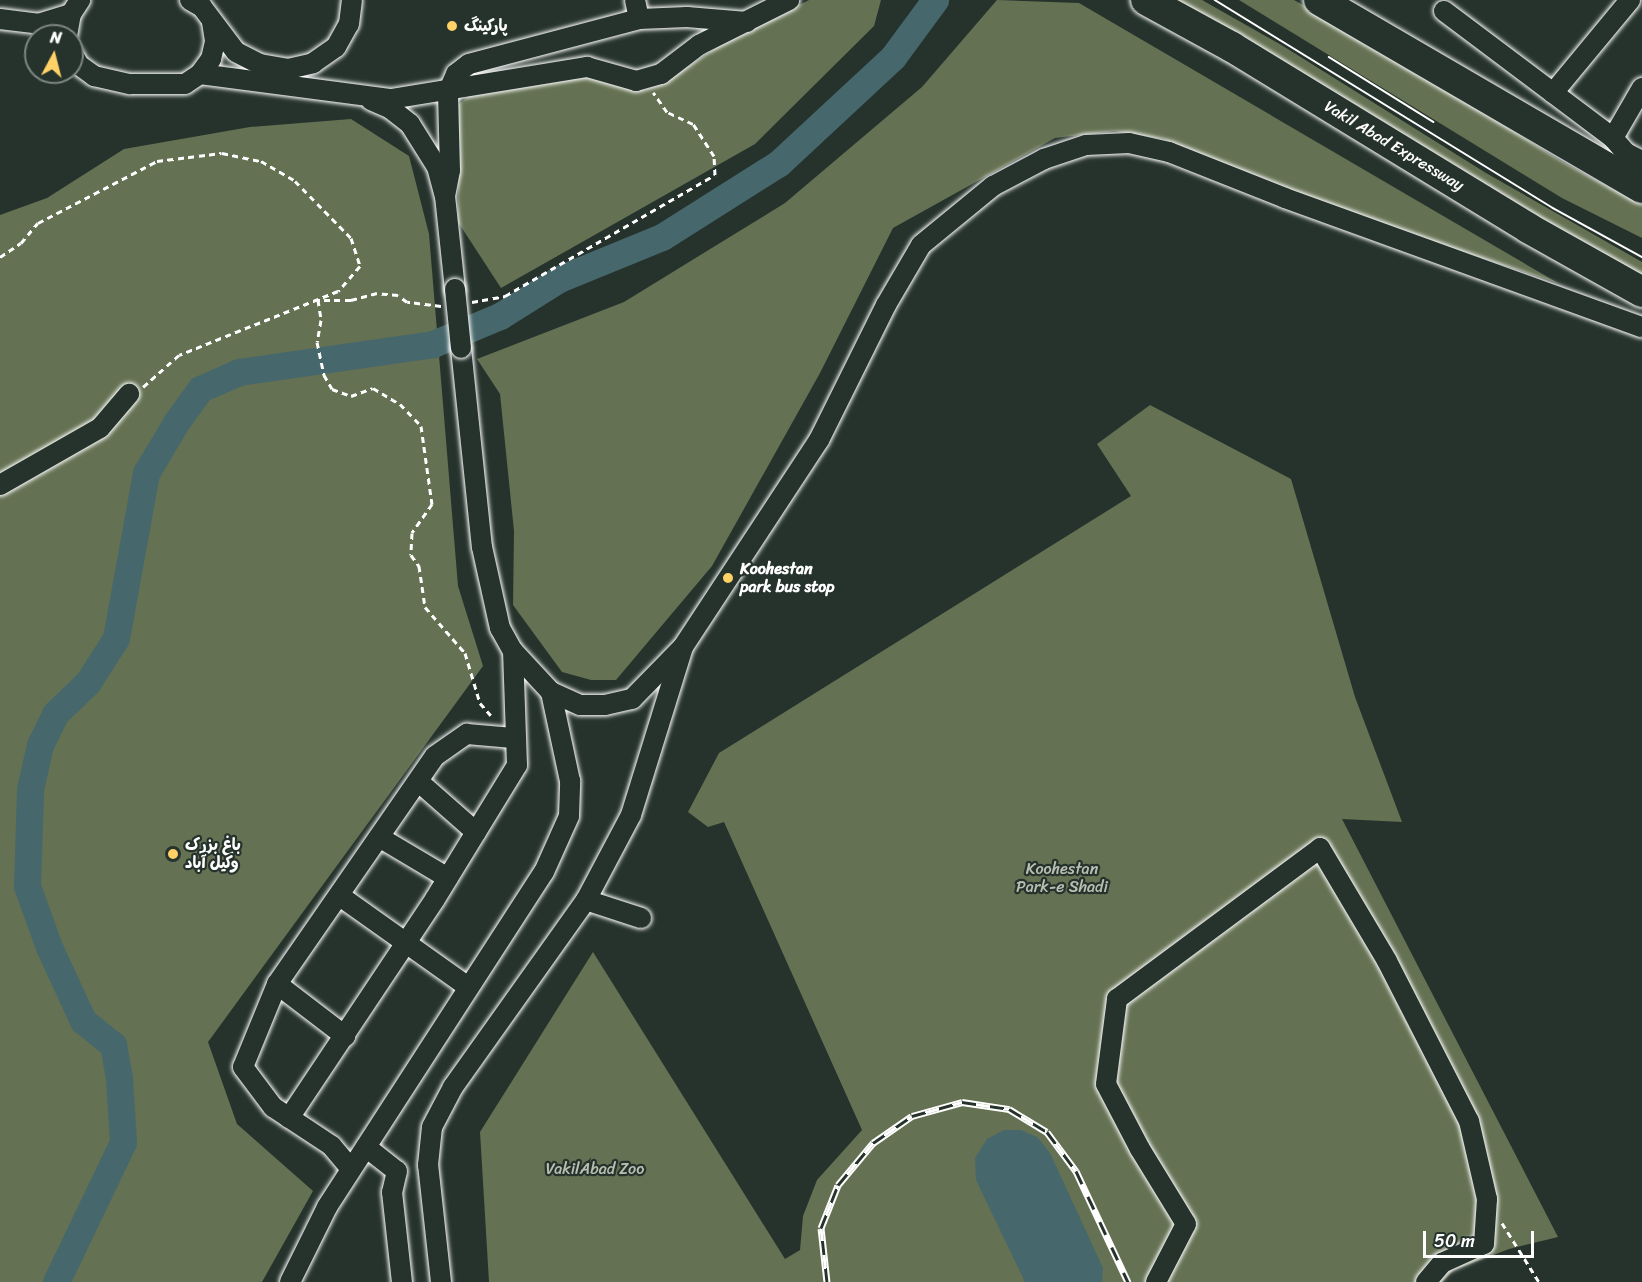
<!DOCTYPE html>
<html>
<head>
<meta charset="utf-8">
<style>
  body { margin:0 }
  #map { position:relative; width:1642px; height:1282px; overflow:hidden; background:#26332d; font-family:Sriracha,"Playpen Sans Arabic",sans-serif }
  div>[style] { position:absolute }
  [style*='--x'] { left:calc(var(--x)*1px); top:calc(var(--y)*1px); width:calc(var(--w)*1px); rotate:calc(var(--a)*1deg) }
  .green>* { inset:0; background:#647152 }
  .water>* { inset:0; background:#46686c }
  .river>* { height:27px; margin:-13.5px; padding:0 13.5px; transform-origin:13.5px; border-radius:13.5px; background:#46686c }
  .path>* { height:3px; margin-top:-1.5px; transform-origin:0; background:repeating-linear-gradient(90deg,#fff 0 6px,transparent 0 10.5px) }
  .roads { filter:drop-shadow(0 0 2px #fff) drop-shadow(0 0 2px #fff) }
  .minor>* { height:20px; margin:-10px; padding:0 10px; transform-origin:10px; border-radius:10px; background:#26332d }
  .highway>* { height:30px; margin:-15px; padding:0 15px; transform-origin:15px; border-radius:15px; background:#26332d }
  .tram>* { height:1.5px; margin:-0.75px; padding:0 0.75px; transform-origin:0.75px; border-radius:0.75px; background:#fff }
  .rail>* { height:7px; margin-top:-3.5px; transform-origin:0; background:repeating-linear-gradient(90deg,#26332d 0 14px,#fff 0 28px); box-sizing:border-box; border-block:2px solid #fff }
  .bridges { filter:drop-shadow(0 0 2px #fff) drop-shadow(0 0 2px #fff) }
  .minor-bridge>* { height:20px; margin:-10px; padding:0 10px; transform-origin:10px; border-radius:10px; background:#26332d }
  .dots>* { width:16px; height:16px; translate:-50% -50%; box-sizing:border-box; border:3px solid #26332d; border-radius:50% }
  span { translate:-50% -50%; white-space:nowrap; text-align:center; line-height:1.15; -webkit-text-stroke:4.5px #26332d; paint-order:stroke }
  .poi-label { font-size:16px; color:#fff; font-weight:700 }
  .left { translate:0 -50%; text-align:left }
  .street-label { font-size:16px; color:#fff }
  .park-label { font-size:16px; color:#b9bfb1 }
  .north { position:absolute; left:24px; top:24px; width:60px; height:60px; box-sizing:border-box; background:#26332d; border:2px solid #7d8581; border-radius:50%; rotate:7deg; font-size:16px; font-weight:700; line-height:24px; text-align:center; color:#fff }
  .north::after { content:''; display:block; margin:auto; width:21px; height:27px; background:#ffd166; clip-path:polygon(50% 0,100% 100%,50% 72%,0 100%) }
  .scale { position:absolute; left:1423px; top:1231px; width:111px; height:27px; box-sizing:border-box; border:3px solid #fff; border-top:0; padding-left:8px; font-size:18px; line-height:21px; white-space:nowrap; color:#fff; -webkit-text-stroke:4px #26332d; paint-order:stroke }
</style>
</head>
<body>
<div id="map">
  <div class="green">
    <div style="clip-path:polygon(809px 0,881px 0,874px 26px,755px 144px,501px 288px,458px 222px,459px 104px,473px 93px,579px 72px,644px 90px,661px 84px,730px 39px)"></div>
    <div style="clip-path:polygon(997px 0,1079px 3px,1558px 283px,1367px 221px,1164px 139px,1115px 131px,1055px 138px,893px 228px,820px 373px,712px 566px,616px 680px,591px 680px,562px 672px,513px 605px,514px 531px,500px 394px,477px 359px,624px 302px,785px 203px,922px 87px)"></div>
    <div style="clip-path:polygon(1150px 0,1202px 0,1283px 46px,1486px 173px,1642px 262px,1642px 289px)"></div>
    <div style="clip-path:polygon(1239px 0,1294px 0,1366px 40px,1561px 161px,1642px 205px,1642px 238px,1562px 198px)"></div>
    <div style="clip-path:polygon(351px 119px,409px 156px,429px 234px,458px 586px,483px 666px,208px 1042px,237px 1124px,313px 1191px,262px 1282px,0 1282px,0 215px,47px 198px,124px 149px,250px 127px)"></div>
    <div style="clip-path:polygon(1150px 405px,1291px 479px,1355px 697px,1402px 822px,1342px 819px,1558px 1237px,1509px 1249px,1454px 1270px,1442px 1282px,489px 1282px,480px 1132px,593px 952px,785px 1259px,800px 1250px,803px 1216px,817px 1180px,862px 1130px,724px 822px,708px 827px,688px 812px,719px 753px,1131px 496px,1097px 444px)"></div>
  </div>
  <div class="water">
    <div style="clip-path:polygon(1004px 1130px,1021px 1130px,1037px 1137px,1050px 1153px,1103px 1268px,1102px 1282px,1025px 1282px,976px 1180px,975px 1158px,987px 1139px)"></div>
  </div>
  <div class="river">
    <div style="--x:56;--y:1282;--w:155;--a:-64.4"></div>
    <div style="--x:123;--y:1142;--w:64;--a:-93.6"></div>
    <div style="--x:119;--y:1078;--w:34;--a:-100"></div>
    <div style="--x:113;--y:1045;--w:38;--a:-141"></div>
    <div style="--x:83;--y:1021;--w:81;--a:-114.7"></div>
    <div style="--x:49;--y:947;--w:65;--a:-109.8"></div>
    <div style="--x:27;--y:886;--w:97;--a:-88.2"></div>
    <div style="--x:30;--y:789;--w:45;--a:-77.2"></div>
    <div style="--x:40;--y:745;--w:34;--a:-64"></div>
    <div style="--x:55;--y:714;--w:46;--a:-44.1"></div>
    <div style="--x:88;--y:682;--w:52;--a:-57.5"></div>
    <div style="--x:116;--y:638;--w:168;--a:-79.7"></div>
    <div style="--x:146;--y:473;--w:61;--a:-59.2"></div>
    <div style="--x:177;--y:421;--w:39;--a:-54"></div>
    <div style="--x:200;--y:389;--w:43;--a:-23.6"></div>
    <div style="--x:239;--y:372;--w:196;--a:-8.2"></div>
    <div style="--x:433;--y:344;--w:73;--a:-22.7"></div>
    <div style="--x:500;--y:316;--w:70;--a:-32.1"></div>
    <div style="--x:559;--y:279;--w:111;--a:-22.2"></div>
    <div style="--x:662;--y:237;--w:138;--a:-32.3"></div>
    <div style="--x:779;--y:163;--w:156;--a:-42.9"></div>
    <div style="--x:893;--y:57;--w:71;--a:-53.6"></div>
  </div>
  <div class="path">
    <div style="--x:0;--y:257;--w:25;--a:-34"></div>
    <div style="--x:21;--y:243;--w:26;--a:-50"></div>
    <div style="--x:38;--y:223;--w:134;--a:-27.5"></div>
    <div style="--x:157;--y:161;--w:65;--a:-7"></div>
    <div style="--x:222;--y:153;--w:40;--a:12"></div>
    <div style="--x:261;--y:161;--w:39;--a:30"></div>
    <div style="--x:295;--y:181;--w:80;--a:45.5"></div>
    <div style="--x:351;--y:238;--w:29;--a:72"></div>
    <div style="--x:360;--y:266;--w:33;--a:131"></div>
    <div style="--x:338;--y:291;--w:171;--a:158.1"></div>
    <div style="--x:179;--y:355;--w:48;--a:138.4"></div>
    <div style="--x:472;--y:302;--w:34;--a:-10"></div>
    <div style="--x:505;--y:296;--w:242;--a:-30"></div>
    <div style="--x:715;--y:175;--w:19;--a:-93"></div>
    <div style="--x:714;--y:156;--w:38;--a:-123"></div>
    <div style="--x:693;--y:124;--w:29;--a:-155"></div>
    <div style="--x:667;--y:112;--w:24;--a:-125"></div>
    <div style="--x:441;--y:306;--w:34;--a:-173"></div>
    <div style="--x:407;--y:302;--w:11;--a:-142"></div>
    <div style="--x:398;--y:295;--w:21;--a:-175"></div>
    <div style="--x:377;--y:293;--w:27;--a:165"></div>
    <div style="--x:351;--y:300;--w:33;--a:180"></div>
    <div style="--x:318;--y:300;--w:20;--a:81"></div>
    <div style="--x:321;--y:320;--w:22;--a:100"></div>
    <div style="--x:317;--y:342;--w:34;--a:78"></div>
    <div style="--x:324;--y:375;--w:16;--a:60"></div>
    <div style="--x:332;--y:389;--w:20;--a:20"></div>
    <div style="--x:351;--y:396;--w:23;--a:-20"></div>
    <div style="--x:373;--y:388;--w:31;--a:31"></div>
    <div style="--x:400;--y:404;--w:30;--a:46"></div>
    <div style="--x:421;--y:426;--w:79;--a:82"></div>
    <div style="--x:432;--y:504;--w:35;--a:125"></div>
    <div style="--x:412;--y:533;--w:22;--a:93"></div>
    <div style="--x:411;--y:555;--w:14;--a:54"></div>
    <div style="--x:419;--y:566;--w:41;--a:81.7"></div>
    <div style="--x:425;--y:607;--w:61;--a:49"></div>
    <div style="--x:465;--y:653;--w:52;--a:73.3"></div>
    <div style="--x:480;--y:703;--w:20;--a:49"></div>
    <div style="--x:1502;--y:1223;--w:70;--a:57.9"></div>
  </div>
  <div class="roads">
    <div class="minor">
      <div style="--x:190;--y:0;--w:14;--a:30"></div>
      <div style="--x:202;--y:7;--w:56;--a:52.9"></div>
      <div style="--x:236;--y:52;--w:27;--a:27"></div>
      <div style="--x:260;--y:64;--w:28;--a:10"></div>
      <div style="--x:288;--y:69;--w:26;--a:-13"></div>
      <div style="--x:313;--y:63;--w:28;--a:-35"></div>
      <div style="--x:336;--y:47;--w:26;--a:-61"></div>
      <div style="--x:349;--y:24;--w:24;--a:-83"></div>
      <div style="--x:635;--y:0;--w:19;--a:78"></div>
      <div style="--x:1444;--y:11;--w:211;--a:36.9"></div>
      <div style="--x:1613;--y:138;--w:20;--a:49"></div>
      <div style="--x:1626;--y:153;--w:18;--a:27"></div>
      <div style="--x:0;--y:19;--w:38;--a:7"></div>
      <div style="--x:38;--y:24;--w:34;--a:-17"></div>
      <div style="--x:67;--y:36;--w:22;--a:-80"></div>
      <div style="--x:71;--y:14;--w:17;--a:-57"></div>
      <div style="--x:72;--y:53;--w:14;--a:60"></div>
      <div style="--x:79;--y:65;--w:19;--a:36"></div>
      <div style="--x:94;--y:76;--w:37;--a:13"></div>
      <div style="--x:130;--y:84;--w:55;--a:0"></div>
      <div style="--x:185;--y:84;--w:18;--a:-34"></div>
      <div style="--x:200;--y:74;--w:19;--a:-54"></div>
      <div style="--x:211;--y:59;--w:18;--a:-77"></div>
      <div style="--x:215;--y:41;--w:18;--a:-99"></div>
      <div style="--x:200;--y:74;--w:193;--a:7.5"></div>
      <div style="--x:391;--y:99;--w:199;--a:-9.3"></div>
      <div style="--x:587;--y:67;--w:51;--a:15.9"></div>
      <div style="--x:636;--y:81;--w:26;--a:-16"></div>
      <div style="--x:661;--y:74;--w:48;--a:-37.3"></div>
      <div style="--x:699;--y:45;--w:101;--a:-26.6"></div>
      <div style="--x:1553;--y:93;--w:121;--a:-50.4"></div>
      <div style="--x:371;--y:100;--w:22;--a:24"></div>
      <div style="--x:391;--y:109;--w:24;--a:38"></div>
      <div style="--x:410;--y:124;--w:51;--a:57.9"></div>
      <div style="--x:437;--y:167;--w:30;--a:75"></div>
      <div style="--x:445;--y:196;--w:94;--a:83.9"></div>
      <div style="--x:1613;--y:138;--w:58;--a:-59.9"></div>
      <div style="--x:445;--y:196;--w:26;--a:-79"></div>
      <div style="--x:450;--y:170;--w:78;--a:-91.5"></div>
      <div style="--x:448;--y:92;--w:20;--a:-66"></div>
      <div style="--x:456;--y:74;--w:16;--a:-38"></div>
      <div style="--x:469;--y:64;--w:176;--a:-14.8"></div>
      <div style="--x:639;--y:19;--w:48;--a:-2.4"></div>
      <div style="--x:687;--y:17;--w:60;--a:4.8"></div>
      <div style="--x:461;--y:348;--w:200;--a:84"></div>
      <div style="--x:482;--y:547;--w:83;--a:77.5"></div>
      <div style="--x:500;--y:628;--w:26;--a:61"></div>
      <div style="--x:513;--y:651;--w:56;--a:47.2"></div>
      <div style="--x:551;--y:692;--w:32;--a:24"></div>
      <div style="--x:580;--y:705;--w:25;--a:0"></div>
      <div style="--x:605;--y:705;--w:28;--a:-13"></div>
      <div style="--x:632;--y:699;--w:73;--a:-45.6"></div>
      <div style="--x:683;--y:647;--w:248;--a:-56.7"></div>
      <div style="--x:819;--y:440;--w:151;--a:-63.6"></div>
      <div style="--x:886;--y:305;--w:69;--a:-59.7"></div>
      <div style="--x:921;--y:245;--w:93;--a:-39.3"></div>
      <div style="--x:993;--y:186;--w:58;--a:-27.9"></div>
      <div style="--x:1044;--y:159;--w:44;--a:-18.4"></div>
      <div style="--x:1086;--y:145;--w:43;--a:-2.7"></div>
      <div style="--x:1129;--y:143;--w:41;--a:12.7"></div>
      <div style="--x:1169;--y:152;--w:125;--a:21.6"></div>
      <div style="--x:1285;--y:198;--w:380;--a:19.9"></div>
      <div style="--x:0;--y:485;--w:115;--a:-29.7"></div>
      <div style="--x:100;--y:428;--w:45;--a:-49.5"></div>
      <div style="--x:419;--y:782;--w:76;--a:41.3"></div>
      <div style="--x:379;--y:837;--w:80;--a:30.7"></div>
      <div style="--x:340;--y:896;--w:157;--a:35.4"></div>
      <div style="--x:586;--y:900;--w:58;--a:18.1"></div>
      <div style="--x:277;--y:984;--w:86;--a:37.4"></div>
      <div style="--x:289;--y:1118;--w:263;--a:-56.3"></div>
      <div style="--x:435;--y:899;--w:157;--a:-58.5"></div>
      <div style="--x:517;--y:765;--w:114;--a:-92"></div>
      <div style="--x:366;--y:1147;--w:39;--a:38"></div>
      <div style="--x:397;--y:1171;--w:22;--a:103"></div>
      <div style="--x:392;--y:1192;--w:91;--a:83.7"></div>
      <div style="--x:351;--y:1169;--w:30;--a:-130"></div>
      <div style="--x:332;--y:1146;--w:71;--a:-146.5"></div>
      <div style="--x:273;--y:1107;--w:50;--a:-126.9"></div>
      <div style="--x:243;--y:1067;--w:90;--a:-67.7"></div>
      <div style="--x:277;--y:984;--w:277;--a:-55.3"></div>
      <div style="--x:435;--y:756;--w:39;--a:-35"></div>
      <div style="--x:467;--y:734;--w:46;--a:5"></div>
      <div style="--x:290;--y:1282;--w:84;--a:-63.7"></div>
      <div style="--x:327;--y:1207;--w:399;--a:-57.1"></div>
      <div style="--x:544;--y:872;--w:61;--a:-65.9"></div>
      <div style="--x:569;--y:816;--w:35;--a:-88"></div>
      <div style="--x:570;--y:781;--w:91;--a:-102.1"></div>
      <div style="--x:441;--y:1282;--w:118;--a:-96.3"></div>
      <div style="--x:428;--y:1165;--w:38;--a:-84"></div>
      <div style="--x:432;--y:1127;--w:45;--a:-62.3"></div>
      <div style="--x:453;--y:1087;--w:229;--a:-54.6"></div>
      <div style="--x:586;--y:900;--w:96;--a:-62.1"></div>
      <div style="--x:631;--y:815;--w:173;--a:-72.8"></div>
      <div style="--x:1156;--y:1282;--w:65;--a:-62.7"></div>
      <div style="--x:1186;--y:1224;--w:88;--a:-121.5"></div>
      <div style="--x:1140;--y:1149;--w:73;--a:-117.6"></div>
      <div style="--x:1106;--y:1084;--w:86;--a:-82.6"></div>
      <div style="--x:1117;--y:999;--w:253;--a:-36.6"></div>
      <div style="--x:1320;--y:848;--w:131;--a:59.3"></div>
      <div style="--x:1387;--y:961;--w:180;--a:62.9"></div>
      <div style="--x:1469;--y:1121;--w:80;--a:77"></div>
      <div style="--x:1487;--y:1199;--w:45;--a:93.8"></div>
      <div style="--x:1484;--y:1244;--w:46;--a:155.7"></div>
      <div style="--x:1442;--y:1263;--w:25;--a:130"></div>
    </div>
    <div class="highway">
      <div style="--x:1146;--y:0;--w:98;--a:28.7"></div>
      <div style="--x:1232;--y:47;--w:347;--a:31.4"></div>
      <div style="--x:1528;--y:228;--w:131;--a:29.3"></div>
      <div style="--x:1319;--y:0;--w:374;--a:30.2"></div>
    </div>
  </div>
  <div class="tram">
    <div style="--x:1215;--y:0;--w:397;--a:31.6"></div>
    <div style="--x:1553;--y:208;--w:102;--a:28.8"></div>
    <div style="--x:1329;--y:57;--w:123;--a:31.8"></div>
  </div>
  <div class="rail">
    <div style="--x:827;--y:1282;--w:54;--a:-96.3"></div>
    <div style="--x:821;--y:1228;--w:46;--a:-68.4"></div>
    <div style="--x:838;--y:1185;--w:55;--a:-50.2"></div>
    <div style="--x:873;--y:1143;--w:47;--a:-34.7"></div>
    <div style="--x:912;--y:1116;--w:52;--a:-15.6"></div>
    <div style="--x:962;--y:1102;--w:48;--a:8.5"></div>
    <div style="--x:1009;--y:1109;--w:44;--a:31.2"></div>
    <div style="--x:1047;--y:1132;--w:49;--a:53.4"></div>
    <div style="--x:1076;--y:1171;--w:123;--a:64.9"></div>
  </div>
  <div class="bridges">
    <div class="minor-bridge">
      <div style="--x:455;--y:289;--w:59;--a:84.2"></div>
    </div>
  </div>
  <div class="dots">
    <div style="left:452px;top:26px;background:#ffd166"></div>
    <div style="left:728px;top:578px;background:#ffd166"></div>
    <div style="left:173px;top:854px;background:#ffd166"></div>
  </div>
  <div class="poi-label">
    <span class="left" style="left:464px;top:26px">پارکینگ</span>
    <span class="left" style="left:740px;top:578px">Koohestan<br>park bus stop</span>
    <span class="left" style="left:185px;top:854px">باغ بزرک<br>وکیل آباد</span>
  </div>
  <div class="street-label">
    <span style="left:1394px;top:146px;rotate:31deg">Vakil Abad Expressway</span>
  </div>
  <div class="park-label">
    <span style="left:1062px;top:878px">Koohestan<br>Park-e Shadi</span>
    <span style="left:595px;top:1169px">VakilAbad Zoo</span>
  </div>
  <div class="north">N</div>
  <div class="scale">50 m</div>
</div>
</body>
</html>
